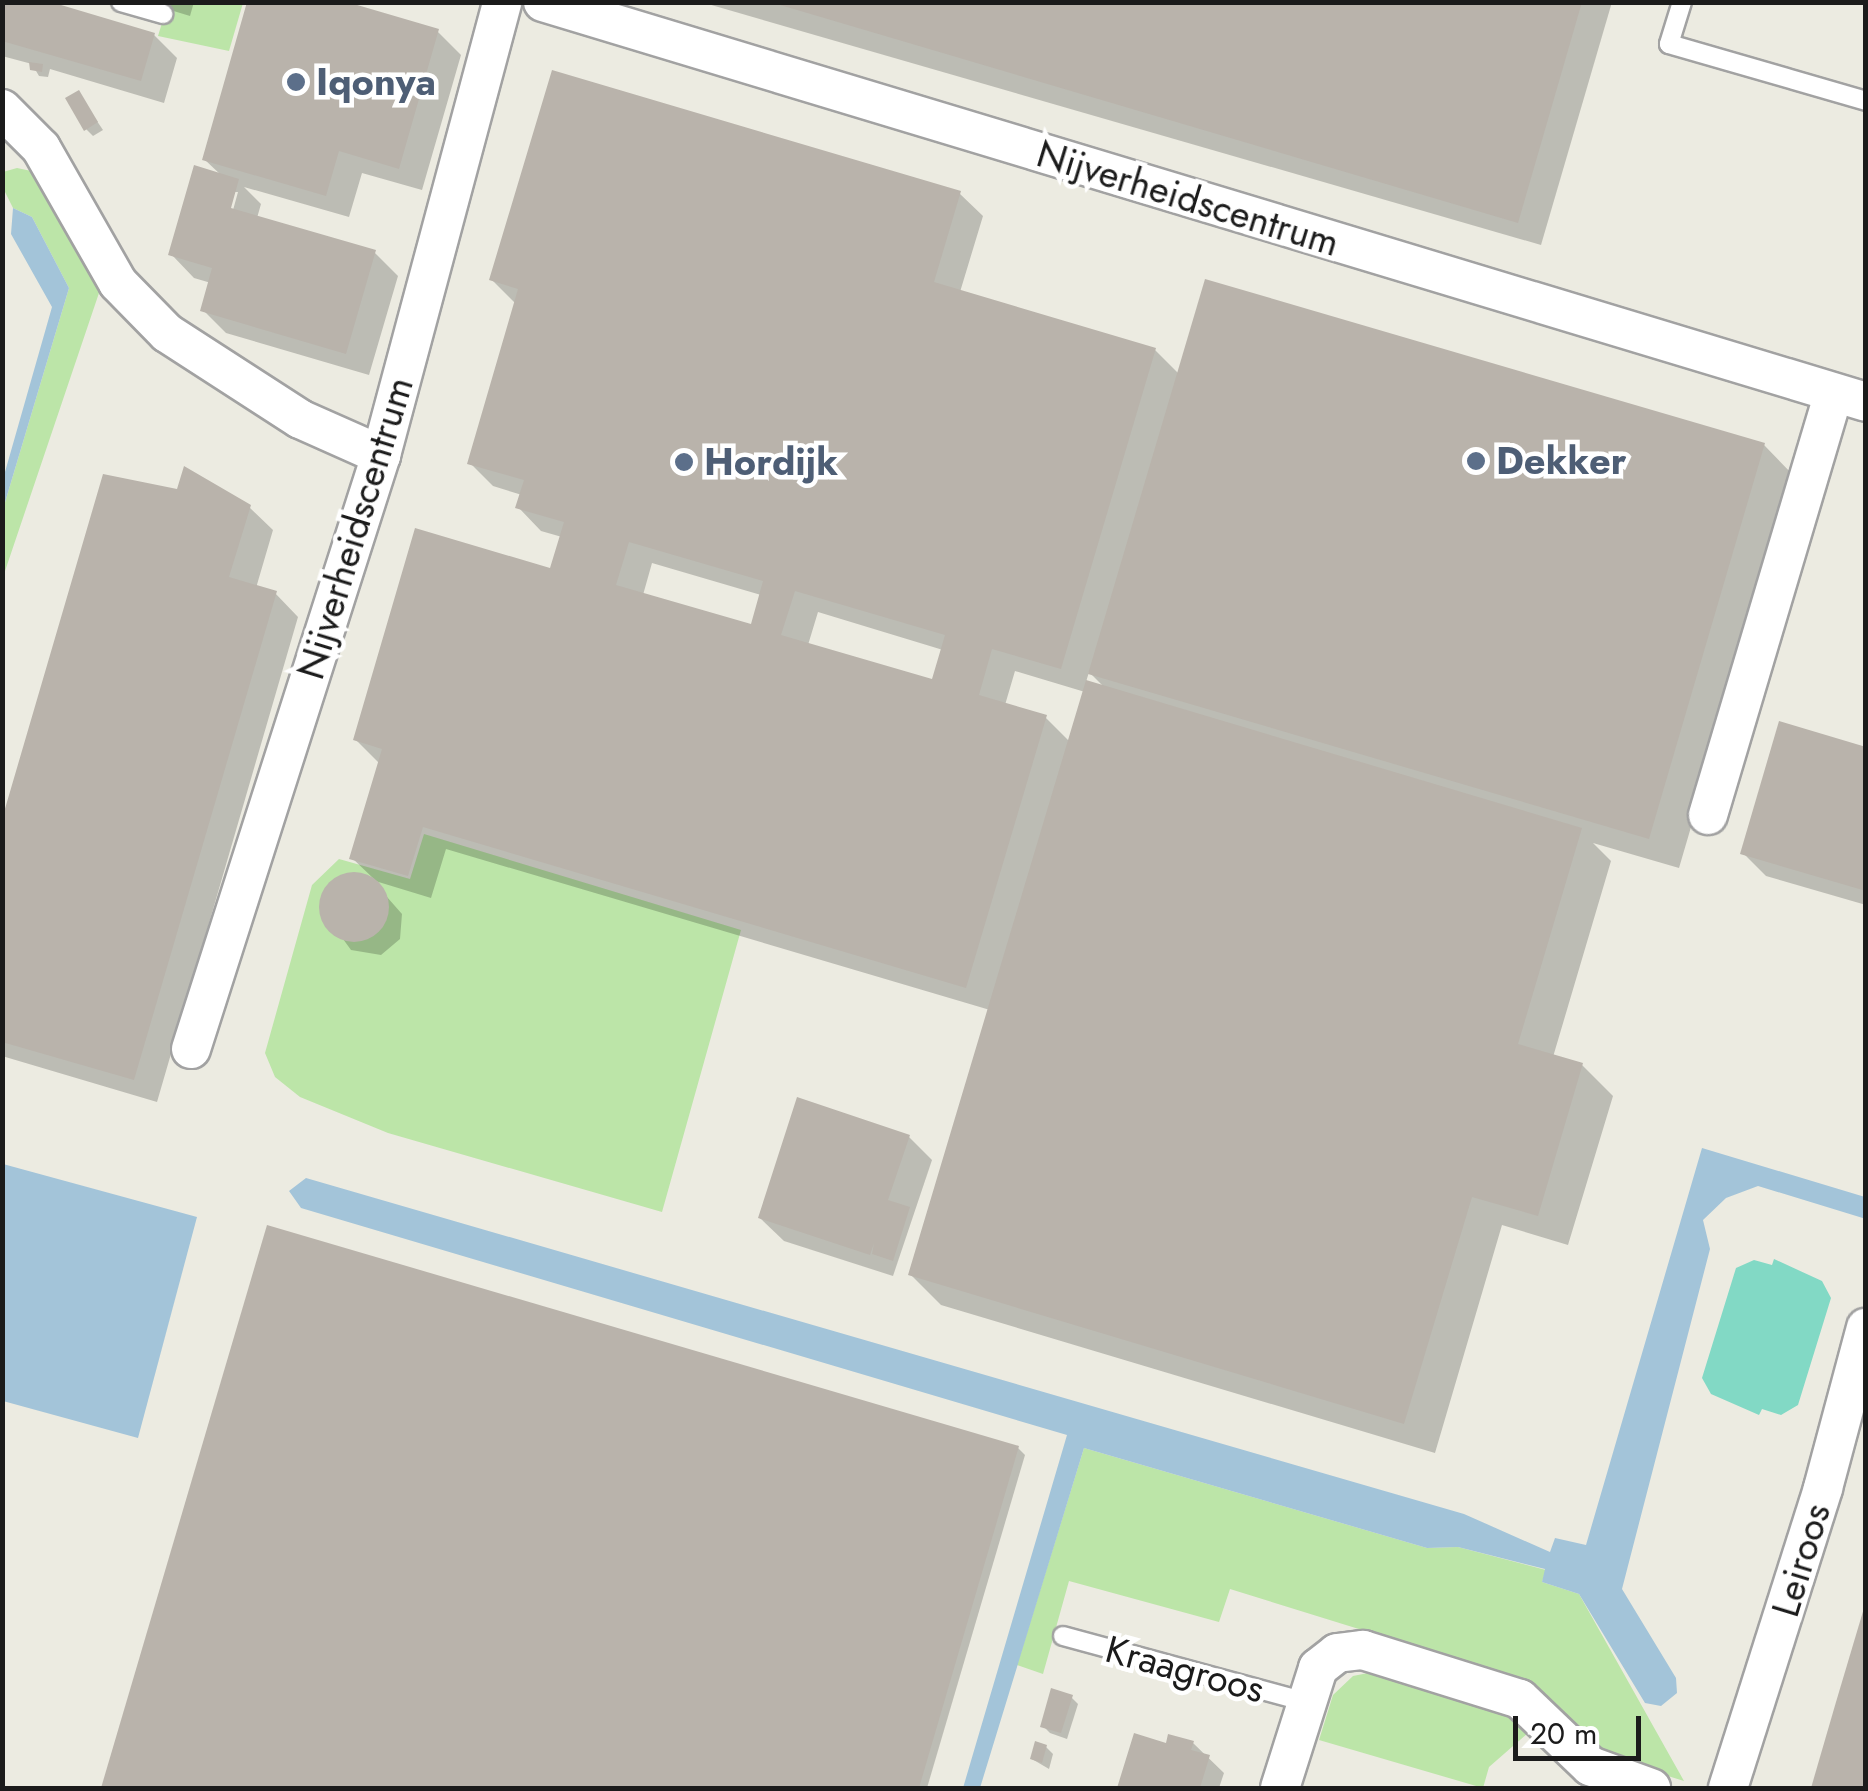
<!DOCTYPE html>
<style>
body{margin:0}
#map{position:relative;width:1868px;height:1791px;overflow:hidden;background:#ecebe1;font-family:Jost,sans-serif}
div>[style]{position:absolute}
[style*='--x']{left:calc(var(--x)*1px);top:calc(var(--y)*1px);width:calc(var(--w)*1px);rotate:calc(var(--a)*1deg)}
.grass>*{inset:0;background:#bce5a8}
.pitch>*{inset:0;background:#82d9c5}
.water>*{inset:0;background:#a3c4d9}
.shadow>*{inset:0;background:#0003}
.building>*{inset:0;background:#b9b3ab}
.round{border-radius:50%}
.roads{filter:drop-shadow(2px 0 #a2a2a2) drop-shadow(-2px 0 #a2a2a2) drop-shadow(0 2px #a2a2a2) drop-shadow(0 -2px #a2a2a2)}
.lane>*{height:18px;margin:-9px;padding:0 9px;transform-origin:9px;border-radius:9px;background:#fff}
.street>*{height:38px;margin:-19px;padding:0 19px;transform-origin:19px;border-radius:19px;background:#fff}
.dots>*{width:28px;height:28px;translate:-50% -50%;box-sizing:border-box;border:5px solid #fff;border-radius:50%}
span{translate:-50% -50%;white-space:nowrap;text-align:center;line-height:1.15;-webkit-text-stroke:9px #fff;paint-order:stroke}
.service-label{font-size:38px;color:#4e5e75;font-weight:700}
.left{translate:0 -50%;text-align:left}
.street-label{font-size:38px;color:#1b1b1b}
.frame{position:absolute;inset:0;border:5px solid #1b1b1b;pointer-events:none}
.scale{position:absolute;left:1513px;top:1716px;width:128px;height:45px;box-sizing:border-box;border:5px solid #1b1b1b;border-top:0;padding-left:12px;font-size:30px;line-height:35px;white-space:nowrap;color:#1b1b1b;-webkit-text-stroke:8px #fff;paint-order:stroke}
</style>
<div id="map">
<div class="grass">
<i style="clip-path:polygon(168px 3px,243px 3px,229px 51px,158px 36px)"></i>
<i style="clip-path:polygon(17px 168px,36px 172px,100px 290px,3px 577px,3px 509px,69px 288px,32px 217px,13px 208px,3px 188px,3px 172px)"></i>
<i style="clip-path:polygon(424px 834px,741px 930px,662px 1212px,388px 1133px,300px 1097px,275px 1077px,265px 1053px,312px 885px,339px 859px,410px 879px)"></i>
<i style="clip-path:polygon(1084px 1448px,1427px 1548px,1458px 1547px,1546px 1570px,1542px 1582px,1579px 1594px,1684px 1781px,1594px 1753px,1535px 1688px,1517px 1678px,1230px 1589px,1219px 1622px,1069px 1581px,1043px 1674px,1017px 1665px)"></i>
<i style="clip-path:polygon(1368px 1673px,1508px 1713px,1527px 1734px,1489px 1767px,1483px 1788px,1319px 1740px,1333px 1695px,1353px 1676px)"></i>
</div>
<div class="pitch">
<i style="clip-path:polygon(1774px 1259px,1822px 1281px,1831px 1298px,1798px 1405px,1781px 1415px,1762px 1409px,1759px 1415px,1711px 1394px,1702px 1378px,1736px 1268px,1754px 1260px,1772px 1265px)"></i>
</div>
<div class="water">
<i style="clip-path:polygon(13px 208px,32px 217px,69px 288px,3px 509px,3px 479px,52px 307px,11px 234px)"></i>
<i style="clip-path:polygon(1702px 1148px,1865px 1197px,1866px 1219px,1758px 1186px,1726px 1198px,1703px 1220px,1710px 1249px,1622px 1589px,1676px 1678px,1677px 1693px,1661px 1706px,1645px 1703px,1579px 1594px,1542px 1582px,1545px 1569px,1458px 1547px,1427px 1548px,1084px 1448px,980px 1788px,963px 1788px,1067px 1435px,301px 1208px,289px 1191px,306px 1178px,1464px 1514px,1550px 1552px,1555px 1538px,1586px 1545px)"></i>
<i style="clip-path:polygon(3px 1164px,197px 1217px,138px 1438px,3px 1401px)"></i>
</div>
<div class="shadow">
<i style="clip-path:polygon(2px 2px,154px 35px,177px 58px,164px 103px,50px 69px,48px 77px,39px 76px,32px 64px,2px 56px)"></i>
<i style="clip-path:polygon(144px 2px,194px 2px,190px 16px)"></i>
<i style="clip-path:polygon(701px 2px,1612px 2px,1541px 245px)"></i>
<i style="clip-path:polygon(evenodd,438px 32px,461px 55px,422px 190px,362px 173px,349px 217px,244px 187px,261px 204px,257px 218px,375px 253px,398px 276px,369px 375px,226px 333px,203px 310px,211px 283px,194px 278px,171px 254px,222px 176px,204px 159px,438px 32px,233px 192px,238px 192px,230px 221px,225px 219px,233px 192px)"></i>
<i style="clip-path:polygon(78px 93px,103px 130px,93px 136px,86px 129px)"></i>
<i style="clip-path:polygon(evenodd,959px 193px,983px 216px,960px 292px,1155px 350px,1179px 374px,1764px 445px,1794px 476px,1679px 868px,1593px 843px,1611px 861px,1553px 1057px,1582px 1065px,1613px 1096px,1568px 1245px,1502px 1225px,1435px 1453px,941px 1305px,911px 1275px,990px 1010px,446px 849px,431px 898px,372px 880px,402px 914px,400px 939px,381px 955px,351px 950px,322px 910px,329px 887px,351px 875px,374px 879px,352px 858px,380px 764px,356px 740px,552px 571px,562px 537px,541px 531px,518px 507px,522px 495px,493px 486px,470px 463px,516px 304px,492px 280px,959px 193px,652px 563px,761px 595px,752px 627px,643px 595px,652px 563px,959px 193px,818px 612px,943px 650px,933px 682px,808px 645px,818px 612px,959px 193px,1015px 671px,1085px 692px,1070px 742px,1045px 717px,1005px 705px,1015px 671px,959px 193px,1089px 672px,1105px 688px,1086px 682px,1089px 672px)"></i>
<i style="clip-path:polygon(249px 507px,273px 530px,256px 588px,275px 593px,298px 617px,157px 1102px,2px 1056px,2px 828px)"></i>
<i style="clip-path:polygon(1866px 750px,1866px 905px,1766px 876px,1743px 853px)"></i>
<i style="clip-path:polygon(909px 1137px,932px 1160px,893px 1276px,784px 1241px,760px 1218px)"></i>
<i style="clip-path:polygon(268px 1228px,1018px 1448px,1025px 1455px,927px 1788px,104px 1788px)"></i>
<i style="clip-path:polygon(1866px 1613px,1866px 1788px,1813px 1788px)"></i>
<i style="clip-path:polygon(1071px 1697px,1078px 1704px,1067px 1739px,1050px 1733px,1043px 1726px)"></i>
<i style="clip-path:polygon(1135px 1736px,1168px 1746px,1193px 1743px,1224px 1773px,1219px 1788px,1120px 1788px)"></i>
<i style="clip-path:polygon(1046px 1747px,1053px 1754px,1049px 1769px,1032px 1759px)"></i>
</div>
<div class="building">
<i style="clip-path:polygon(2px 2px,51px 2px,155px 33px,141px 81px,2px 41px)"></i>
<i style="clip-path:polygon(247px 2px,347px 2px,439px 29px,399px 169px,339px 151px,326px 196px,202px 160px)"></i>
<i style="clip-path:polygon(770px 2px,1582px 2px,1518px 223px)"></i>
<i style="clip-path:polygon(29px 62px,43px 64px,42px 72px,30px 70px)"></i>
<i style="clip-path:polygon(evenodd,552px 70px,961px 191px,934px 282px,1156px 348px,1061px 669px,992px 649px,979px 695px,1047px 715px,966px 988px,423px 827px,408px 876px,349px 859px,382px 749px,353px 740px,415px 528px,550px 568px,564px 522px,515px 508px,524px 480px,467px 464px,518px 289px,489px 280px,552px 70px,629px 542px,763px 581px,751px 624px,616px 585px,629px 542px,552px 70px,795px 591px,945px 635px,932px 679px,781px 635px,795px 591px)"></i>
<i style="clip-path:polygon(79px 90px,98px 122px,84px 131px,65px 98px)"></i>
<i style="clip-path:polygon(194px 165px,239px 179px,231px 208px,376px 250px,346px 354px,200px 311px,212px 268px,168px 255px)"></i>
<i style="clip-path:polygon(1205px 279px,1765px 443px,1649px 839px,1088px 674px)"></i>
<i style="clip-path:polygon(184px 466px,251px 505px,229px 577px,277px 591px,134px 1080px,2px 1042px,2px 819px,103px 474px,177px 489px)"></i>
<i style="clip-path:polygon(1086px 680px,1582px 828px,1518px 1044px,1583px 1063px,1538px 1216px,1472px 1197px,1404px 1424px,908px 1275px)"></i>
<i style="clip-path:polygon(1779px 721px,1866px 747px,1866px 891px,1740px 854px)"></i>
<i class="round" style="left:319px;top:872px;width:70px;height:70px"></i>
<i style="clip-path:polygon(797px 1097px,910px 1135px,888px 1200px,910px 1207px,893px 1261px,872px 1254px,874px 1243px,870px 1255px,758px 1218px)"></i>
<i style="clip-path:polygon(267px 1225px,1019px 1446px,919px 1788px,101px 1788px)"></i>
<i style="clip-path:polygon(1864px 1608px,1866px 1788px,1811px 1788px,1836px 1702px)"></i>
<i style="clip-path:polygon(1051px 1688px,1073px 1695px,1061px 1733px,1040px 1727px)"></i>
<i style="clip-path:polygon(1134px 1733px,1166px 1743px,1168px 1734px,1194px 1741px,1191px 1750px,1210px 1755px,1200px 1788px,1117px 1788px)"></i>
<i style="clip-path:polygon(1035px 1741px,1047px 1745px,1042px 1763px,1030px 1759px)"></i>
</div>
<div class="roads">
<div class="lane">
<i style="--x:121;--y:2;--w:44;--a:15.9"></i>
<i style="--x:1682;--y:2;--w:44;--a:107.2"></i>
<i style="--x:1669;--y:44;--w:205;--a:16.1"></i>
<i style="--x:1063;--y:1636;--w:252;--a:15.2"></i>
</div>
<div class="street">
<i style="--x:543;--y:2;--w:1382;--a:16.82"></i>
<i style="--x:2;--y:109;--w:55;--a:45"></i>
<i style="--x:41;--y:148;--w:155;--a:60.3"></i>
<i style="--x:118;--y:283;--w:70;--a:45.6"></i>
<i style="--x:167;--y:333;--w:158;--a:32.9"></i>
<i style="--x:300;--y:419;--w:89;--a:24"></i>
<i style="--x:1708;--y:815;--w:440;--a:-73.4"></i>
<i style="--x:191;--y:1049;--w:624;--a:-72.26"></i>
<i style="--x:381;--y:455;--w:469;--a:-75"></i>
<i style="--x:1280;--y:1788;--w:126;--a:-72.4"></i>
<i style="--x:1318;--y:1668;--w:24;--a:-38"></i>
<i style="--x:1337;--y:1653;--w:26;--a:-7"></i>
<i style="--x:1363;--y:1650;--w:164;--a:17.3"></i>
<i style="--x:1520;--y:1699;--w:97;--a:43.7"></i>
<i style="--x:1590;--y:1766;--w:65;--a:19.8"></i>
<i style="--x:1728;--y:1788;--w:315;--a:-72.4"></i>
<i style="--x:1823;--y:1488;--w:166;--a:-75"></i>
</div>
</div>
<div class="dots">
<i style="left:296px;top:82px;background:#5c6f8a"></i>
<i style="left:1476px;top:461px;background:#5c6f8a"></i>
<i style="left:684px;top:462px;background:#5c6f8a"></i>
</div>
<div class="service-label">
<span class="left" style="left:316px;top:82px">Iqonya</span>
<span class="left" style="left:1496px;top:461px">Dekker</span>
<span class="left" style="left:704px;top:462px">Hordijk</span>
</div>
<div class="street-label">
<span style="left:1188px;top:198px;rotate:17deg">Nijverheidscentrum</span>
<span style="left:355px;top:528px;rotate:-73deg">Nijverheidscentrum</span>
<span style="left:1801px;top:1560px;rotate:-73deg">Leiroos</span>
<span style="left:1185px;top:1669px;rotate:15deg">Kraagroos</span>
</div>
<div class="frame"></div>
<div class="scale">20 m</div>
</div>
